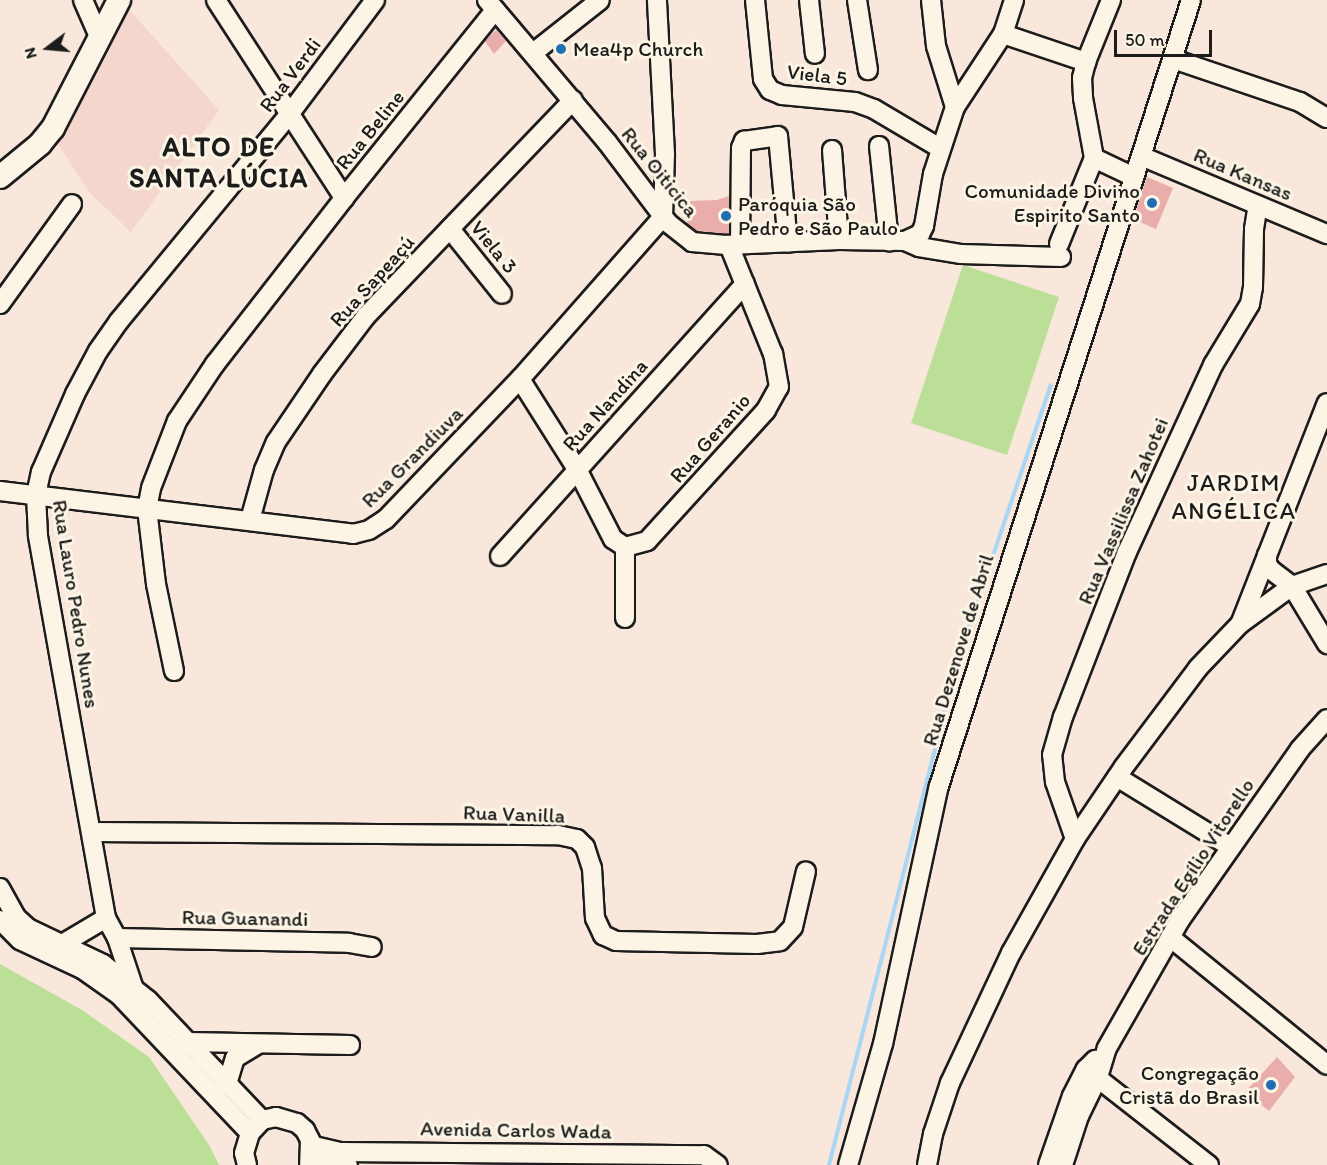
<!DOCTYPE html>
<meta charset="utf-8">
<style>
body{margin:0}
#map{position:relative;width:1327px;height:1165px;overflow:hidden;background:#f8e7da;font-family:Itim,sans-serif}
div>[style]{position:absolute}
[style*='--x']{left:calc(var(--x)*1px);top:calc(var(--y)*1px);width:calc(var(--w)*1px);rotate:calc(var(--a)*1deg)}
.built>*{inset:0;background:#f4d6cc}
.green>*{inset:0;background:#bcdf98}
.stream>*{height:4px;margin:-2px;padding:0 2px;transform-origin:2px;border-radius:2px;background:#aad6f6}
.building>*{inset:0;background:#e9aeac}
.roads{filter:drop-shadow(2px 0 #1c1c1c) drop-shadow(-2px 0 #1c1c1c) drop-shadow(0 2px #1c1c1c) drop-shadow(0 -2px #1c1c1c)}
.minor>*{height:18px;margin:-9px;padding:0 9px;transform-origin:9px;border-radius:9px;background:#fcf5e5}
.major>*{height:22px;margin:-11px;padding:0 11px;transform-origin:11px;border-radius:11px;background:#fcf5e5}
.dots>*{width:16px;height:16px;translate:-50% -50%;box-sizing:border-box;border:3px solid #fcf5e5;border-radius:50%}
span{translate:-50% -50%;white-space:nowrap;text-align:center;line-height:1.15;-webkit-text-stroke:6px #fcf5e5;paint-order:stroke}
.poi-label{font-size:21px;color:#1c1c1c}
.left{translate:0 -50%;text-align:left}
.right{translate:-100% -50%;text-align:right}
.street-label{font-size:21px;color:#1c1c1c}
.quarter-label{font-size:24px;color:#1c1c1c;letter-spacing:1.5px}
.district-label{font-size:27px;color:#1c1c1c;font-weight:700;letter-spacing:1.5px}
.north{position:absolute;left:18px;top:18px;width:60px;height:60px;-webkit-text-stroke:4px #fcf5e5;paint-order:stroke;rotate:254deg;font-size:16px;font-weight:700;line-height:24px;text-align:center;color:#1c1c1c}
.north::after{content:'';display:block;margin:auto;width:21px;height:27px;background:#1c1c1c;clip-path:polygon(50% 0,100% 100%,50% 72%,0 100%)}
.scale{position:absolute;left:1114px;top:30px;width:98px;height:27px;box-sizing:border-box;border:3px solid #1c1c1c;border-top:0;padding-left:8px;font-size:18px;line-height:21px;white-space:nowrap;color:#1c1c1c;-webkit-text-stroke:4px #fcf5e5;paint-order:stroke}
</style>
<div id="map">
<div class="built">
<i style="clip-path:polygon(124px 4px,219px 110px,131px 232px,90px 193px,56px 141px)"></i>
</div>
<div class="green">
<i style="clip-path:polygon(963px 265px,1059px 297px,1007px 455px,911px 423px)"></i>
<i style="clip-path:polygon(0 964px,82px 1010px,149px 1057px,209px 1145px,219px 1165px,0 1165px)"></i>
</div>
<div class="stream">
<i style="--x:829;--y:1165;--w:522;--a:-75.7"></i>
<i style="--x:958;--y:659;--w:289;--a:-71.3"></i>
</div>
<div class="building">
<i style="clip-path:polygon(496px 30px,506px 41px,494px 54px,485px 41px)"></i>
<i style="clip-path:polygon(1147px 177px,1173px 188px,1156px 229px,1133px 219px)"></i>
<i style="clip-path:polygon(729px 196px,729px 234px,696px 231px,687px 224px,690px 201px,717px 200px)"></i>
<i style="clip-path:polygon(1277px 1057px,1295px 1077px,1269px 1111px,1245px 1092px)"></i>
</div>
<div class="roads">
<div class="minor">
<i style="--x:83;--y:0;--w:43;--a:66.4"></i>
<i style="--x:216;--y:0;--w:236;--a:57.1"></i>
<i style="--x:487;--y:0;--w:186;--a:49.8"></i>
<i style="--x:607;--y:142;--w:101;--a:53"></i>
<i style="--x:668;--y:223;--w:31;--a:38"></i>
<i style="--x:692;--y:242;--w:37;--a:5"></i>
<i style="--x:729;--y:245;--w:110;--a:-2.6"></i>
<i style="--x:839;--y:240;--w:66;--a:0.9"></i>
<i style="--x:905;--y:241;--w:17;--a:-25"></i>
<i style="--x:920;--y:234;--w:9;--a:-63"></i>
<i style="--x:924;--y:226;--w:53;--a:-80.2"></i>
<i style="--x:933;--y:174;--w:71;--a:-71.8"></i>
<i style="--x:955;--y:107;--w:87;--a:-56.7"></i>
<i style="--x:1003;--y:34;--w:36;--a:-72"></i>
<i style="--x:755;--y:0;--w:79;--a:84.2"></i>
<i style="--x:763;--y:79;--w:13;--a:58"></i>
<i style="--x:770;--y:90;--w:13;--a:23"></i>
<i style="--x:782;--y:95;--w:73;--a:5.5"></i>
<i style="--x:855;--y:102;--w:20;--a:20"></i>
<i style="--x:874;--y:109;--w:77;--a:30.6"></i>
<i style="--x:809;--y:0;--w:54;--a:83.7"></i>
<i style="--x:857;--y:0;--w:71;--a:81.1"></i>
<i style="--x:931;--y:0;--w:46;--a:83.8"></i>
<i style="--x:936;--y:46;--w:64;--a:72.7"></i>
<i style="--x:1111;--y:0;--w:67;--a:112"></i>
<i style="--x:1086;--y:62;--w:16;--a:104"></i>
<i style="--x:1082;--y:78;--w:20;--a:87"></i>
<i style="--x:1083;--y:98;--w:61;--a:79.6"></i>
<i style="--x:1094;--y:158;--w:44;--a:25.4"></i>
<i style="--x:1003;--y:34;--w:88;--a:18.6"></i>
<i style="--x:533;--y:53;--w:85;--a:-38.3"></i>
<i style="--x:1173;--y:59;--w:134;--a:18.7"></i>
<i style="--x:1300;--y:102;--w:31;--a:31"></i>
<i style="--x:879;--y:146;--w:96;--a:84"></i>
<i style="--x:832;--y:150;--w:90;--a:85.6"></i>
<i style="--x:1141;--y:156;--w:202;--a:22.8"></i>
<i style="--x:450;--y:229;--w:83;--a:51.3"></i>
<i style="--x:905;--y:241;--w:15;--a:23"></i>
<i style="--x:919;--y:247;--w:43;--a:9.5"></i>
<i style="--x:961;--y:254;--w:100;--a:1.7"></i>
<i style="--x:740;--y:244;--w:96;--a:-89.4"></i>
<i style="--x:741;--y:148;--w:8;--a:-67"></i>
<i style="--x:744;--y:141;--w:34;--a:-8"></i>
<i style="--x:778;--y:136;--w:107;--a:84.7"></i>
<i style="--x:1059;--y:244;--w:93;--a:-67.9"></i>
<i style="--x:0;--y:304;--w:123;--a:-54.2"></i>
<i style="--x:520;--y:379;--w:107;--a:57.7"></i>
<i style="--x:577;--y:469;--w:79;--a:62.8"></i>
<i style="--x:613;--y:539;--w:14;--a:34"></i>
<i style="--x:625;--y:547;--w:23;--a:-15"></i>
<i style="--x:647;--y:541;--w:177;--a:-47.7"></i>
<i style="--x:766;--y:410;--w:26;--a:-61"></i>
<i style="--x:779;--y:387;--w:34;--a:-100"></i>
<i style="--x:773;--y:354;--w:118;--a:-112"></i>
<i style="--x:0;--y:491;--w:356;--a:6.9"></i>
<i style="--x:353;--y:534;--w:16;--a:-14"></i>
<i style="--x:369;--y:530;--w:20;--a:-33"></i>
<i style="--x:386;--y:519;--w:194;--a:-46.3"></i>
<i style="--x:520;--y:379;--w:216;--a:-48.6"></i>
<i style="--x:663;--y:217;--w:63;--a:-88.2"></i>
<i style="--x:665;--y:154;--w:154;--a:-93"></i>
<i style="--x:250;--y:520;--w:52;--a:-74.4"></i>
<i style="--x:264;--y:470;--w:30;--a:-67"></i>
<i style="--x:276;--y:442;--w:82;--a:-55.9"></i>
<i style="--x:322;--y:374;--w:73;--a:-52.8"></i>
<i style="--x:366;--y:316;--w:299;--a:-46.2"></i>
<i style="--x:625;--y:547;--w:71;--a:90"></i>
<i style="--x:1267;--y:555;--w:9;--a:90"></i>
<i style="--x:1267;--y:564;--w:7;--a:56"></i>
<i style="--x:1271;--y:570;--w:26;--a:37"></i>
<i style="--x:1292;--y:586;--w:68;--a:58.9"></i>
<i style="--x:500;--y:556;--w:366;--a:-48"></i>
<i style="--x:1241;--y:622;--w:235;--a:-68.6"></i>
<i style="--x:174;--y:671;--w:89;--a:-101.7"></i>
<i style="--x:156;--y:584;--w:76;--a:-96.8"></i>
<i style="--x:147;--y:509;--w:21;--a:-79"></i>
<i style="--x:151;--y:488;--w:72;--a:-68.8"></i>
<i style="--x:177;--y:421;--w:69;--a:-56.3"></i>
<i style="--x:215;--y:364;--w:210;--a:-52.1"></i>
<i style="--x:344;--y:198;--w:241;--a:-51.2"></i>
<i style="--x:1117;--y:777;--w:132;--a:31.6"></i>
<i style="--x:92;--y:832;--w:466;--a:0.4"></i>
<i style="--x:558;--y:835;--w:19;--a:12"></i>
<i style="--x:577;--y:839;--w:11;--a:45"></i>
<i style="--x:585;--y:847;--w:22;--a:72"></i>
<i style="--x:592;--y:868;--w:50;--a:86.6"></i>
<i style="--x:595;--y:918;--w:19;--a:65"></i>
<i style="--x:603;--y:935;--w:14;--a:25"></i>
<i style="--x:616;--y:941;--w:141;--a:1.2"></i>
<i style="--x:757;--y:944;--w:23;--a:-7"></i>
<i style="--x:780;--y:941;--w:19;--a:-47"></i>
<i style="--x:793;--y:927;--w:57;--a:-76.9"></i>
<i style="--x:1075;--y:839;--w:60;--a:-109.3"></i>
<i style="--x:1055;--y:782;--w:27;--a:-96"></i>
<i style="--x:1052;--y:755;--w:40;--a:-74"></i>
<i style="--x:1063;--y:717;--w:177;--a:-68.8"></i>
<i style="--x:1127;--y:552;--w:206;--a:-65.3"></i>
<i style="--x:1213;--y:365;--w:71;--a:-58.8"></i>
<i style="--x:1250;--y:304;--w:17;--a:-80"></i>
<i style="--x:1253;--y:287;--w:58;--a:-89"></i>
<i style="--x:1254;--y:229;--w:24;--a:-81"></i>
<i style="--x:0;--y:888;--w:33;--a:61"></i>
<i style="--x:16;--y:917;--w:16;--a:43"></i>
<i style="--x:28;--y:928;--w:83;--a:25.6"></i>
<i style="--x:103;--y:964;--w:58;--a:38.7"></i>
<i style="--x:148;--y:1000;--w:166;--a:46.5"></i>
<i style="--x:0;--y:920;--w:28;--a:45"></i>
<i style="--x:20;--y:940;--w:68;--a:25.1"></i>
<i style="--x:82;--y:969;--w:45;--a:35.1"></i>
<i style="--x:119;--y:995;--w:190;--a:46.5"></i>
<i style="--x:117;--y:938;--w:232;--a:1.2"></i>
<i style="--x:349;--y:943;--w:23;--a:10"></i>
<i style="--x:1171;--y:938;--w:201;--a:39.1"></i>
<i style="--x:64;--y:943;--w:49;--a:-30.8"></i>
<i style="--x:133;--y:986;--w:51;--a:-108.4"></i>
<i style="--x:117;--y:938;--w:23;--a:-119"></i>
<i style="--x:106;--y:918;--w:389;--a:-100.1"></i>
<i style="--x:38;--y:535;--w:40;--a:-92.9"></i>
<i style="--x:36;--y:495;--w:24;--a:-78"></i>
<i style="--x:41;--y:472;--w:85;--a:-66.4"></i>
<i style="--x:75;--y:394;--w:49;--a:-61.9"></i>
<i style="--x:98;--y:351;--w:37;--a:-55"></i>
<i style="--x:119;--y:321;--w:266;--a:-50.5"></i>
<i style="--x:288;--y:116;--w:145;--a:-53.1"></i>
<i style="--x:188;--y:1042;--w:162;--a:1.1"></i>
<i style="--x:1086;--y:1069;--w:156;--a:38"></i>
<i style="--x:227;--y:1084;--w:27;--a:-73"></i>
<i style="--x:235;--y:1058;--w:27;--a:-31"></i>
<i style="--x:310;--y:1145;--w:32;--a:13"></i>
<i style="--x:341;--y:1152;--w:363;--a:0.5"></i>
<i style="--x:704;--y:1155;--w:17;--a:36"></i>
<i style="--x:310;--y:1164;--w:38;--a:2"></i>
<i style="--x:247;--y:1165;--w:12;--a:-104"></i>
<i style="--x:244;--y:1153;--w:21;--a:-73"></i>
<i style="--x:250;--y:1133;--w:18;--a:-47"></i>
<i style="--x:262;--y:1120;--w:14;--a:-12"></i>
<i style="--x:276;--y:1117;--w:22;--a:16"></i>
<i style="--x:297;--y:1123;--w:11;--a:41"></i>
<i style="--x:305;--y:1130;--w:11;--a:63"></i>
<i style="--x:310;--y:1140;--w:25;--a:92"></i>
<i style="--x:848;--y:1165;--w:126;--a:-73.9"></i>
<i style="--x:883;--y:1044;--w:264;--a:-77.8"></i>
<i style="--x:939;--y:786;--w:825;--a:-72.22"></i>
<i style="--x:927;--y:1165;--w:32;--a:-79"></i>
<i style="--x:933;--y:1134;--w:54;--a:-71.6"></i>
<i style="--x:950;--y:1083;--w:144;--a:-64.9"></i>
<i style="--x:1011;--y:953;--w:131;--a:-60.7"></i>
<i style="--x:1075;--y:839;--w:86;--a:-55.9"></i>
<i style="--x:1123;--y:768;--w:125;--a:-53.1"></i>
<i style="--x:1198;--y:668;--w:61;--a:-46.3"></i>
<i style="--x:1240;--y:624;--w:64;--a:-36.2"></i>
<i style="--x:1292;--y:586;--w:37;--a:-19"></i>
<i style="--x:1048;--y:1165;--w:73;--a:-70.8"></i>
<i style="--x:1072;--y:1096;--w:30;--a:-63"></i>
<i style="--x:1086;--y:1069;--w:13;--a:-45"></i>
<i style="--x:1063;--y:1165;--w:52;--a:-71.9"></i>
<i style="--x:1079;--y:1116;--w:43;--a:-64"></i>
<i style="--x:1098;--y:1077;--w:30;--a:-73"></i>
<i style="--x:1107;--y:1048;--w:147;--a:-60.3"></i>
<i style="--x:1180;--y:920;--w:209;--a:-54.9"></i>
<i style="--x:1300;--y:749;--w:40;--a:-48"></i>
</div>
<div class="major">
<i style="--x:0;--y:177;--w:52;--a:-39.5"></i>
<i style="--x:40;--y:144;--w:21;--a:-51"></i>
<i style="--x:53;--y:128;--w:144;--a:-62.7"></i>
</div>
</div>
<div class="dots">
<i style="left:561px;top:49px;background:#1f6fb2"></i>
<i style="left:1152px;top:203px;background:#1f6fb2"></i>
<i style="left:726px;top:216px;background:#1f6fb2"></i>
<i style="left:1271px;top:1085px;background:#1f6fb2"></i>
</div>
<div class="poi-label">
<span class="left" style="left:573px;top:49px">Mea4p Church</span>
<span class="right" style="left:1140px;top:203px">Comunidade Divino<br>Espirito Santo</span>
<span class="left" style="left:738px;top:216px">Paróquia São<br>Pedro e São Paulo</span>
<span class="right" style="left:1259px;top:1085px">Congregação<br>Cristã do Brasil</span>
</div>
<div class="street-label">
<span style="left:290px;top:75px;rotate:-53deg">Rua Verdi</span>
<span style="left:817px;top:75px;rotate:7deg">Viela 5</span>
<span style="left:370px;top:130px;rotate:-51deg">Rua Beline</span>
<span style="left:660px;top:172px;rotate:51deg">Rua Oiticica</span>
<span style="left:1243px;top:174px;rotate:23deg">Rua Kansas</span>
<span style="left:494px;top:247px;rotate:51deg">Viela 3</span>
<span style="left:372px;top:281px;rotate:-48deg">Rua Sapeaçú</span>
<span style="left:605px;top:405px;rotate:-48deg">Rua Nandina</span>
<span style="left:710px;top:438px;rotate:-49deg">Rua Geranio</span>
<span style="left:412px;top:457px;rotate:-45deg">Rua Grandiuva</span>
<span style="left:1123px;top:511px;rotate:-67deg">Rua Vassilissa Zahotei</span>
<span style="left:76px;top:604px;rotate:81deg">Rua Lauro Pedro Nunes</span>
<span style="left:958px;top:650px;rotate:-73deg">Rua Dezenove de Abril</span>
<span style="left:514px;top:814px;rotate:2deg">Rua Vanilla</span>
<span style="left:1193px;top:867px;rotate:-57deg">Estrada Egílio Vitorello</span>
<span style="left:245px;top:918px;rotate:1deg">Rua Guanandi</span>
<span style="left:516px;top:1130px;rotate:1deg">Avenida Carlos Wada</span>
</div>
<div class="quarter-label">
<span style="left:1234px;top:497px">JARDIM<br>ANGÉLICA</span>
</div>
<div class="district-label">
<span style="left:219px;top:162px">ALTO DE<br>SANTA LÚCIA</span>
</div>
<div class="north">N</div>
<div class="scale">50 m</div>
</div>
